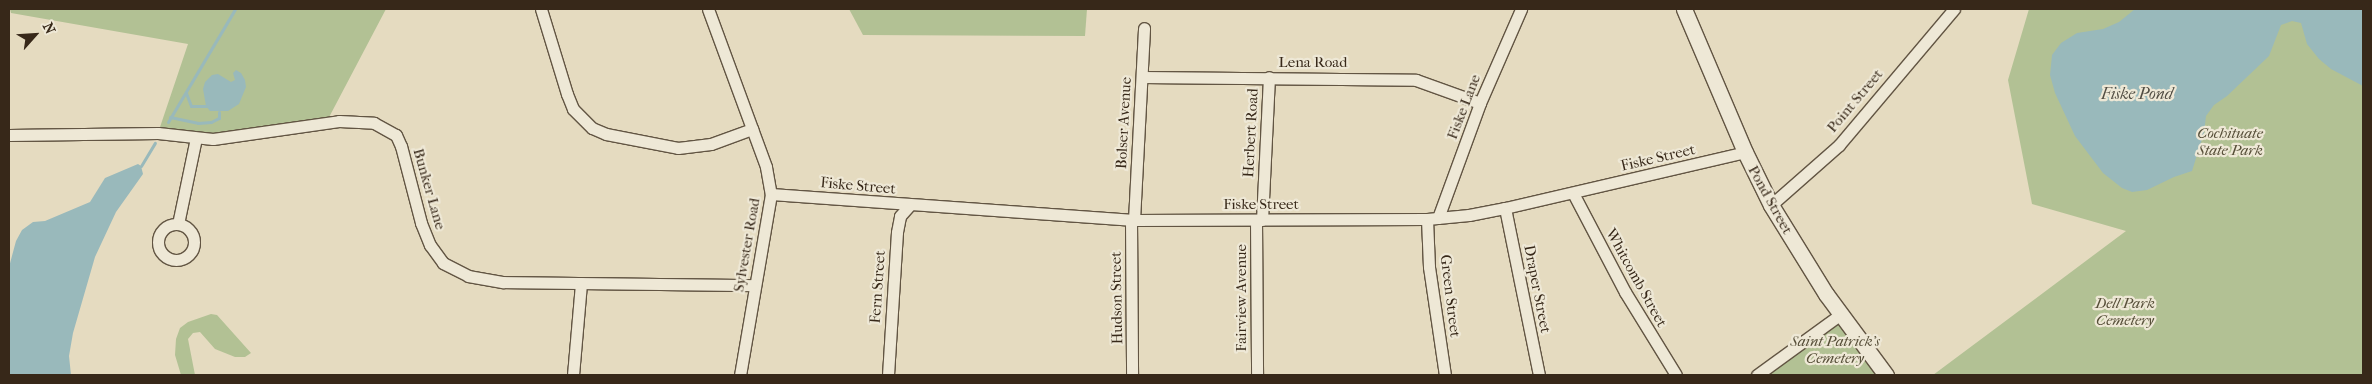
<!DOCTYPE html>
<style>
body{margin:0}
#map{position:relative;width:2372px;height:384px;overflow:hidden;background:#e5dbc0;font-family:"IM FELL French Canon",serif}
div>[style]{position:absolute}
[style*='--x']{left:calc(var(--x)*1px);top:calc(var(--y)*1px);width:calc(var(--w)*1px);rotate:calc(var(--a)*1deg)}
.green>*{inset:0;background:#b2c194}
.water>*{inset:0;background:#99b9bb}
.stream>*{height:3px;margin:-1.5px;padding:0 1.5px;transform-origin:1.5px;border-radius:1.5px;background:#99b9bb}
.roads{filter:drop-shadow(1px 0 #625543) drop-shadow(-1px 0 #625543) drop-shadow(0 1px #625543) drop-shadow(0 -1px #625543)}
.minor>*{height:11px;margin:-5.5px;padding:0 5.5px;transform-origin:5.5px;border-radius:5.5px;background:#eee8d6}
.minor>.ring{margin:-5.5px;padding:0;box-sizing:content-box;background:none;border:11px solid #eee8d6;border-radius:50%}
.tertiary>*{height:15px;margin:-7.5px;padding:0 7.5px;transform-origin:7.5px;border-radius:7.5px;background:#eee8d6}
span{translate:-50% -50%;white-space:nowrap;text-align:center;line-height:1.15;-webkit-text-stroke:4.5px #eee8d6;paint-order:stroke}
.street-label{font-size:15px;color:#372819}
.park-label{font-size:15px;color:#564e38;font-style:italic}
.water-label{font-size:16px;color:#504c42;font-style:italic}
.frame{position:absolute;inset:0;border:10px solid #372819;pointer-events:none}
.north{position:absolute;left:10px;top:10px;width:50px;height:50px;-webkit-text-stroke:4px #eee8d6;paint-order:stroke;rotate:64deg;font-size:14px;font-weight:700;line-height:20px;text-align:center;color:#372819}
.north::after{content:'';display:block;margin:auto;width:18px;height:22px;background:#372819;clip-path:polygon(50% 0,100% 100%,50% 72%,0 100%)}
</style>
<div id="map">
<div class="green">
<i style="clip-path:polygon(10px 9px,386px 9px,326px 123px,228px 138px,158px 133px,188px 44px,11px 13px)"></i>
<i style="clip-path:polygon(849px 9px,1087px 9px,1085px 36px,863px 35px)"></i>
<i style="clip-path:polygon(2029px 9px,2363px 9px,2363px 375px,1933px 375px,2126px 231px,2032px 204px,2008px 80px)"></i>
<i style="clip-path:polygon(211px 314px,217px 315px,251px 353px,245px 357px,235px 357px,215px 349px,200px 332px,193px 333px,188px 339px,195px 375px,181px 375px,175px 355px,176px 339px,180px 328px,188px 322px)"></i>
<i style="clip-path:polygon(1841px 314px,1886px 375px,1757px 375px)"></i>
</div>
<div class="water">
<i style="clip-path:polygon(2135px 9px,2363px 9px,2363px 86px,2331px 69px,2319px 59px,2307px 44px,2301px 23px,2292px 21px,2281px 25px,2269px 56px,2227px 96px,2214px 105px,2206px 116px,2204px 133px,2192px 171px,2174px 177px,2147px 190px,2132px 192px,2122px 188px,2103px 173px,2075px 136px,2055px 93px,2050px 75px,2052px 55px,2061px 43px,2077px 33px,2103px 29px,2119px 22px)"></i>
<i style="clip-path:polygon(236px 70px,241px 73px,245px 80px,246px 87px,239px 104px,228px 111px,210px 111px,206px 106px,203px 89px,205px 82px,212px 75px,218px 74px,231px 82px,235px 80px,233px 73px)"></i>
<i style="clip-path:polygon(138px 164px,141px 166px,143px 174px,116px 212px,95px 257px,73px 333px,69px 356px,71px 375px,9px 375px,9px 267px,16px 241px,22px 230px,33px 222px,45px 221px,90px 202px,105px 178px)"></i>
</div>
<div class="stream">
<i style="--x:186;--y:93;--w:14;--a:69"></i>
<i style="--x:191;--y:106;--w:15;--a:0"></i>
<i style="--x:170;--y:117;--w:29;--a:12"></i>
<i style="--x:198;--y:123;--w:13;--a:-4"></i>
<i style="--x:211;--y:122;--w:9;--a:-27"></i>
<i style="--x:219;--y:118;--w:6;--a:-90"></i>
<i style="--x:168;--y:122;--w:131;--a:-59.3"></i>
<i style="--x:141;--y:166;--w:27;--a:-59"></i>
</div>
<div class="roads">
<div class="minor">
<i style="--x:541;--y:9;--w:89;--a:73"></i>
<i style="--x:567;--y:94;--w:16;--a:68"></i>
<i style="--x:573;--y:109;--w:27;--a:45"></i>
<i style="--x:592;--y:128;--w:15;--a:23"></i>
<i style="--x:606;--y:134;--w:73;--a:11"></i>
<i style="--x:678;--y:148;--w:33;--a:-7"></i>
<i style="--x:711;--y:144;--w:44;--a:-20.1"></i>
<i style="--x:708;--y:9;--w:168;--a:69.8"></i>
<i style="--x:766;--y:167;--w:27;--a:80"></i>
<i style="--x:771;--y:194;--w:184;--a:99.7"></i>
<i style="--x:1142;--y:77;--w:274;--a:0.6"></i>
<i style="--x:1416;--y:80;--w:68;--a:19.8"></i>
<i style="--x:9;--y:135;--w:149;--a:-0.8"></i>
<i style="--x:158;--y:133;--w:55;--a:6.2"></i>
<i style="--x:213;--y:139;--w:127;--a:-8.1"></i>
<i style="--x:339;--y:121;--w:35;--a:3"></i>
<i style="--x:374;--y:123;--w:25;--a:29"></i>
<i style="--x:396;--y:135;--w:12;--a:66"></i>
<i style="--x:401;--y:146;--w:80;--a:75.4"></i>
<i style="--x:421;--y:223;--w:24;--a:68"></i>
<i style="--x:430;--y:245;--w:22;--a:54"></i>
<i style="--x:443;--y:263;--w:28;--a:27"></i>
<i style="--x:468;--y:276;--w:36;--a:10"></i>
<i style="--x:503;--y:282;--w:252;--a:0.7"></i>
<i style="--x:1573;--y:193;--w:112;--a:62.3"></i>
<i style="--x:1625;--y:292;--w:97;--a:58.4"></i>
<i style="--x:771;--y:194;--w:364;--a:4.1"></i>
<i style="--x:1134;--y:220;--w:293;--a:-0.2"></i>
<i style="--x:1427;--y:219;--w:42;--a:-5.4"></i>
<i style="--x:1469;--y:215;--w:37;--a:-11"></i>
<i style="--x:1505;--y:208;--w:246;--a:-13.1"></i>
<i style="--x:1771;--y:205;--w:91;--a:-41.4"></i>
<i style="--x:1839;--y:145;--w:178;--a:-49.8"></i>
<i style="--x:1505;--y:208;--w:170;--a:78.5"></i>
<i style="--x:1438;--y:218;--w:122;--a:-69.9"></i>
<i style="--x:1480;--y:103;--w:103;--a:-66.4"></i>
<i style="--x:1427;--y:219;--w:48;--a:87.6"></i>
<i style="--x:1429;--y:267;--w:109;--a:81.6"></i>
<i style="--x:1131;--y:220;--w:155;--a:89.6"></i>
<i style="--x:1134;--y:220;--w:192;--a:-87"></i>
<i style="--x:1256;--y:220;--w:155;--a:89.6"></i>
<i style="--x:1262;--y:220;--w:143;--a:-87.2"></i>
<i style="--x:178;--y:224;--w:88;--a:-78.2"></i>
<i class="ring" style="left:158px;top:224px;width:25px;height:25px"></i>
<i style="--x:573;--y:375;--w:92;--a:-85"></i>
<i style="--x:888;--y:375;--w:143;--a:-86.4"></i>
<i style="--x:897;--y:232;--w:16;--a:-79"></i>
<i style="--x:900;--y:216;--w:15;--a:-48"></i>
<i style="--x:1757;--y:375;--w:104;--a:-36"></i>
</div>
<div class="tertiary">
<i style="--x:1684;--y:9;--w:155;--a:66.9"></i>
<i style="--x:1745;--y:152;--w:59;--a:63.9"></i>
<i style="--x:1771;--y:205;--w:105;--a:58.3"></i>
<i style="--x:1826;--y:294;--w:101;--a:53.5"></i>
</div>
</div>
<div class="street-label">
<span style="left:1313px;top:63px">Lena Road</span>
<span style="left:1855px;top:101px;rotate:-50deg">Point Street</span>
<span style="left:1464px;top:107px;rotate:-69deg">Fiske Lane</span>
<span style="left:1124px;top:123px;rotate:-87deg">Bolser Avenue</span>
<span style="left:1251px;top:133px;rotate:-87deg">Herbert Road</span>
<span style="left:1658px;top:158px;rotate:-13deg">Fiske Street</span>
<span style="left:858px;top:186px;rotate:5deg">Fiske Street</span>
<span style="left:429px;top:189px;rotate:74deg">Bunker Lane</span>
<span style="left:1770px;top:200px;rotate:61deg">Pond Street</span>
<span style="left:1261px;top:205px">Fiske Street</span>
<span style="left:747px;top:245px;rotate:-80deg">Sylvester Road</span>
<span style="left:1636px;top:278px;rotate:61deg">Whitcomb Street</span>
<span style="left:878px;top:287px;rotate:-86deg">Fern Street</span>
<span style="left:1537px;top:289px;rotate:79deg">Draper Street</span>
<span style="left:1450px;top:296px;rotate:83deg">Green Street</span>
<span style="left:1117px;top:298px;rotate:-91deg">Hudson Street</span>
<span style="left:1242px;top:298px;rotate:-90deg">Fairview Avenue</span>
</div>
<div class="park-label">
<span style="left:2230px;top:142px">Cochituate<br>State Park</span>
<span style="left:2125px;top:312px">Dell Park<br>Cemetery</span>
<span style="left:1835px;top:350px">Saint Patrick's<br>Cemetery</span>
</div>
<div class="water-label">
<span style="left:2137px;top:94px">Fiske Pond</span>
</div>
<div class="frame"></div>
<div class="north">N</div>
</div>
